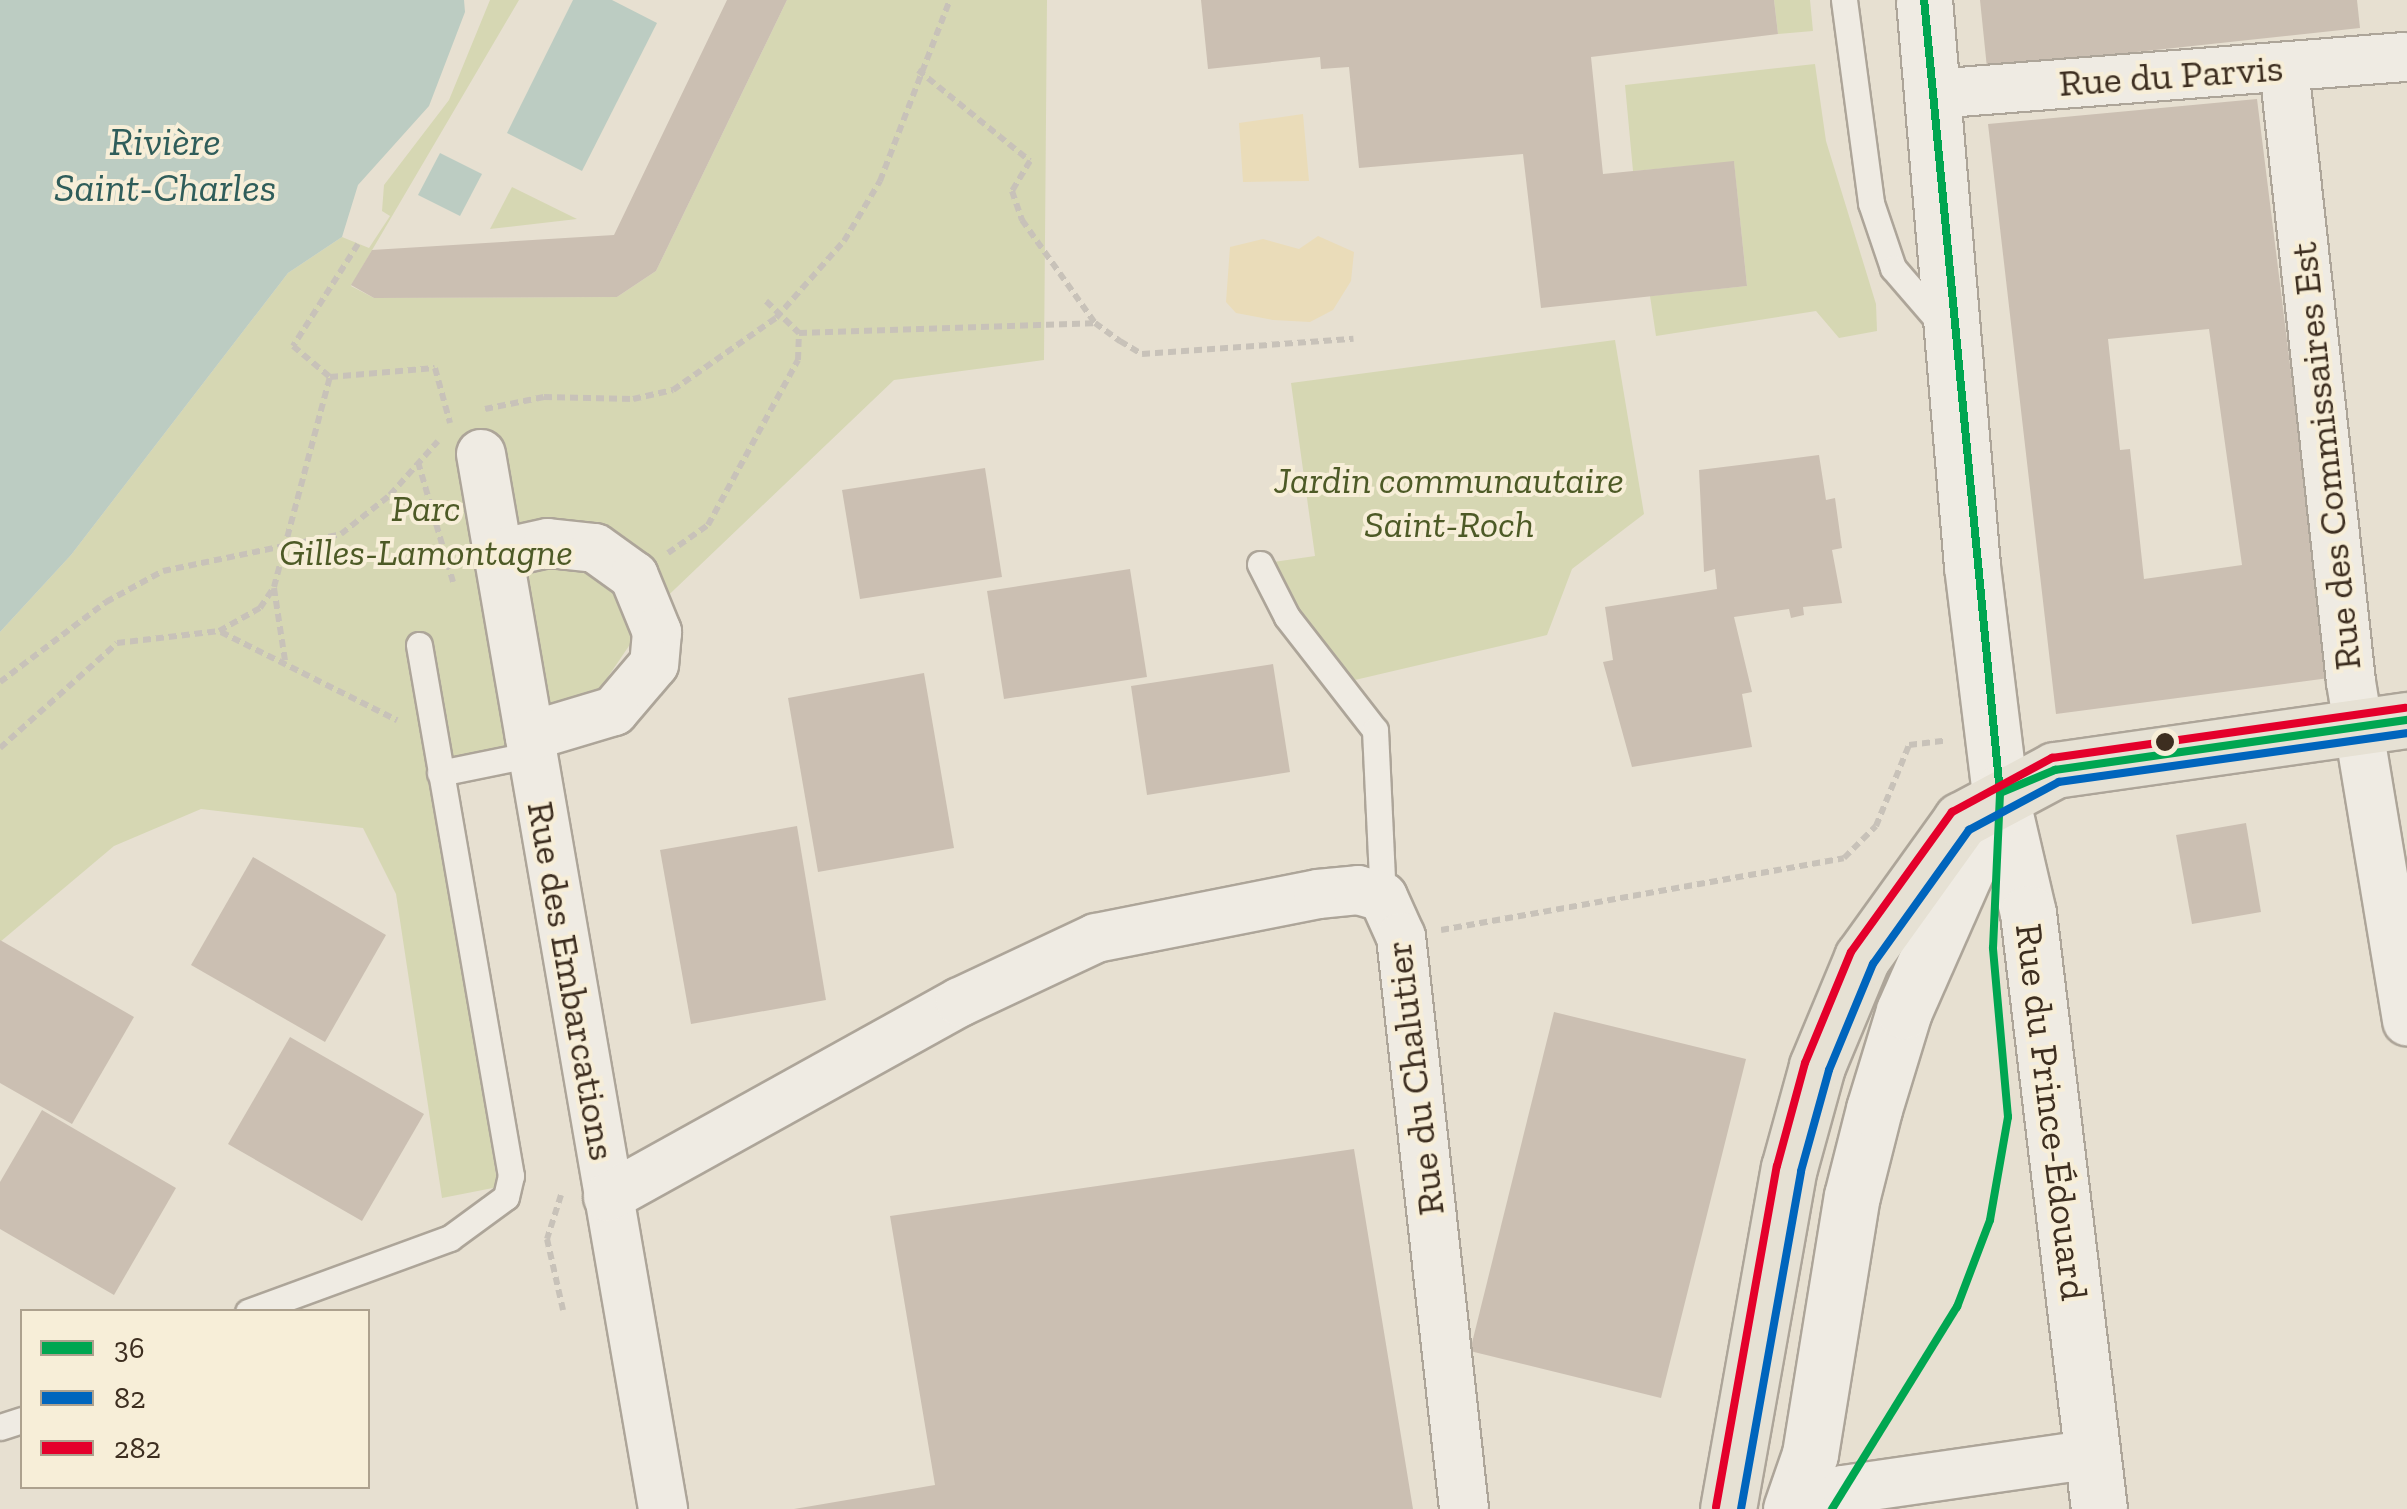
<!DOCTYPE html>
<meta charset="utf-8">
<style>
body{margin:0}
#map{position:relative;width:2407px;height:1509px;overflow:hidden;background:#e7e0d1;font-family:"Zilla Slab",serif}
div>[style]{position:absolute}
[style*='--x']{left:calc(var(--x)*1px);top:calc(var(--y)*1px);width:calc(var(--w)*1px);rotate:calc(var(--a)*1deg)}
.green>*{inset:0;background:#d6d7b3}
.sand>*{inset:0;background:#eadcb9}
.water>*{inset:0;background:#bcccc2}
.building>*{inset:0;background:#cbbfb2}
.path>*{height:6px;margin-top:-3px;transform-origin:0;background:repeating-linear-gradient(90deg,#c8c2b9 0 8px,transparent 0 13px)}
.roads{filter:drop-shadow(2px 0 #ada599) drop-shadow(-2px 0 #ada599) drop-shadow(0 2px #ada599) drop-shadow(0 -2px #ada599)}
.lane>*{height:25px;margin:-12.5px;padding:0 12.5px;transform-origin:12.5px;border-radius:12.5px;background:#efebe3}
.street>*{height:48px;margin:-24px;padding:0 24px;transform-origin:24px;border-radius:24px;background:#efebe3}
.secondary>*{height:55px;margin:-27.5px;padding:0 27.5px;transform-origin:27.5px;border-radius:27.5px;background:#efebe3}
.primary>*{height:55px;margin:-27.5px;padding:0 27.5px;transform-origin:27.5px;border-radius:27.5px;background:#e6e1d4}
.bus-1>*{height:8px;margin:-4px;padding:0 4px;transform-origin:4px;border-radius:4px;background:#00a651}
.bus-2>*{height:8px;margin:-4px;padding:0 4px;transform-origin:4px;border-radius:4px;background:#0065bd}
.bus-3>*{height:8px;margin:-4px;padding:0 4px;transform-origin:4px;border-radius:4px;background:#e4002b}
.dots>*{width:28px;height:28px;translate:-50% -50%;box-sizing:border-box;border:5px solid #f7eed8;border-radius:50%}
span{translate:-50% -50%;white-space:nowrap;text-align:center;line-height:1.15;-webkit-text-stroke:8px #f7eed8;paint-order:stroke}
.street-label{font-size:38px;color:#3d2e20}
.park-label{font-size:38px;color:#4d5a26;font-style:italic}
.water-label{font-size:40px;color:#2f5d5a;font-style:italic}
.legend{position:absolute;left:20px;top:1309px;width:350px;height:180px;box-sizing:border-box;background:#f7eed8;border:2px solid #ada18e;margin:0;padding:12px 18px;list-style:none;font-size:30px;color:#3d2e20}
.legend li{display:flex;align-items:center;gap:20px;height:50px}
.legend b{width:50px;border:2px solid #ada18e}
</style>
<div id="map">
<div class="green">
<i style="clip-path:polygon(490px 0,519px 0,351px 286px,374px 298px,617px 297px,656px 271px,787px 0,1047px 0,1044px 360px,894px 380px,654px 609px,593px 699px,546px 745px,430px 766px,498px 1187px,442px 1198px,396px 894px,363px 828px,201px 809px,114px 846px,0 942px,0 632px,71px 555px,288px 273px,342px 237px,369px 248px,390px 216px,382px 211px,384px 185px,449px 100px)"></i>
<i style="clip-path:polygon(1774px 0,1810px 0,1813px 31px,1778px 34px)"></i>
<i style="clip-path:polygon(1815px 64px,1826px 141px,1876px 304px,1877px 331px,1839px 338px,1816px 311px,1656px 336px,1650px 296px,1747px 286px,1734px 162px,1633px 171px,1625px 85px)"></i>
<i style="clip-path:polygon(512px 187px,577px 219px,490px 229px)"></i>
<i style="clip-path:polygon(1615px 340px,1644px 514px,1572px 569px,1547px 635px,1342px 683px,1260px 564px,1315px 556px,1291px 383px)"></i>
</div>
<div class="sand">
<i style="clip-path:polygon(1303px 114px,1309px 181px,1243px 182px,1239px 123px)"></i>
<i style="clip-path:polygon(1318px 236px,1354px 252px,1351px 281px,1333px 310px,1310px 322px,1273px 320px,1236px 313px,1226px 302px,1230px 247px,1263px 239px,1299px 249px)"></i>
</div>
<div class="water">
<i style="clip-path:polygon(0 0,464px 0,465px 12px,429px 106px,358px 185px,342px 237px,288px 273px,71px 555px,0 632px)"></i>
<i style="clip-path:polygon(573px 0,612px 0,657px 23px,582px 171px,507px 133px)"></i>
<i style="clip-path:polygon(440px 153px,482px 174px,460px 216px,418px 195px)"></i>
</div>
<div class="building">
<i style="clip-path:polygon(727px 0,787px 0,656px 271px,617px 297px,374px 298px,351px 285px,372px 250px,614px 235px)"></i>
<i style="clip-path:polygon(1201px 0,1774px 0,1778px 34px,1591px 57px,1603px 174px,1734px 161px,1747px 286px,1541px 308px,1523px 154px,1359px 168px,1349px 67px,1321px 69px,1320px 57px,1208px 69px)"></i>
<i style="clip-path:polygon(1980px 0,2357px 0,2360px 28px,1987px 68px)"></i>
<i style="clip-path:polygon(evenodd,2257px 99px,2329px 678px,2056px 714px,1988px 124px,2257px 99px,2209px 329px,2242px 565px,2144px 579px,2130px 449px,2120px 450px,2108px 339px,2209px 329px)"></i>
<i style="clip-path:polygon(1819px 455px,1826px 500px,1835px 498px,1842px 548px,1832px 550px,1842px 603px,1803px 607px,1804px 615px,1791px 618px,1789px 609px,1734px 617px,1752px 692px,1742px 694px,1752px 747px,1632px 767px,1603px 662px,1613px 660px,1605px 607px,1717px 589px,1715px 569px,1704px 572px,1699px 470px)"></i>
<i style="clip-path:polygon(985px 468px,1002px 577px,860px 599px,842px 490px)"></i>
<i style="clip-path:polygon(1130px 569px,1147px 677px,1004px 699px,987px 591px)"></i>
<i style="clip-path:polygon(1273px 664px,1290px 772px,1147px 795px,1131px 686px)"></i>
<i style="clip-path:polygon(924px 673px,954px 848px,818px 872px,788px 698px)"></i>
<i style="clip-path:polygon(2246px 823px,2261px 912px,2192px 924px,2176px 835px)"></i>
<i style="clip-path:polygon(797px 826px,826px 1000px,691px 1024px,660px 850px)"></i>
<i style="clip-path:polygon(253px 857px,386px 935px,325px 1042px,191px 965px)"></i>
<i style="clip-path:polygon(0 940px,134px 1017px,72px 1124px,0 1083px)"></i>
<i style="clip-path:polygon(1554px 1012px,1746px 1059px,1661px 1398px,1470px 1351px)"></i>
<i style="clip-path:polygon(290px 1037px,424px 1114px,362px 1221px,228px 1144px)"></i>
<i style="clip-path:polygon(42px 1110px,176px 1188px,114px 1295px,0 1229px,0 1182px)"></i>
<i style="clip-path:polygon(1354px 1149px,1413px 1509px,794px 1509px,935px 1485px,890px 1216px)"></i>
</div>
<div class="path">
<i style="--x:918;--y:70;--w:144;--a:39.1"></i>
<i style="--x:1030;--y:161;--w:35;--a:121"></i>
<i style="--x:1012;--y:191;--w:31;--a:71"></i>
<i style="--x:1022;--y:220;--w:126;--a:54.7"></i>
<i style="--x:1095;--y:323;--w:31;--a:36"></i>
<i style="--x:1120;--y:341;--w:26;--a:31"></i>
<i style="--x:1142;--y:354;--w:212;--a:-4.1"></i>
<i style="--x:358;--y:244;--w:121;--a:122.5"></i>
<i style="--x:293;--y:346;--w:48;--a:40"></i>
<i style="--x:330;--y:377;--w:105;--a:-4.9"></i>
<i style="--x:435;--y:368;--w:57;--a:74.7"></i>
<i style="--x:766;--y:301;--w:46;--a:44.1"></i>
<i style="--x:799;--y:333;--w:295;--a:-1.9"></i>
<i style="--x:485;--y:409;--w:60;--a:-11.5"></i>
<i style="--x:544;--y:397;--w:89;--a:1.3"></i>
<i style="--x:633;--y:399;--w:41;--a:-12.7"></i>
<i style="--x:673;--y:390;--w:126;--a:-35"></i>
<i style="--x:776;--y:318;--w:103;--a:-48.6"></i>
<i style="--x:844;--y:241;--w:70;--a:-59"></i>
<i style="--x:880;--y:181;--w:194;--a:-68.9"></i>
<i style="--x:418;--y:462;--w:125;--a:73.7"></i>
<i style="--x:668;--y:553;--w:49;--a:-35"></i>
<i style="--x:708;--y:525;--w:188;--a:-61.4"></i>
<i style="--x:798;--y:360;--w:27;--a:-88"></i>
<i style="--x:274;--y:588;--w:74;--a:81.4"></i>
<i style="--x:221;--y:632;--w:197;--a:26.6"></i>
<i style="--x:0;--y:682;--w:133;--a:-37"></i>
<i style="--x:106;--y:602;--w:65;--a:-28.5"></i>
<i style="--x:163;--y:571;--w:182;--a:-11.7"></i>
<i style="--x:341;--y:534;--w:63;--a:-38.5"></i>
<i style="--x:390;--y:495;--w:72;--a:-48.4"></i>
<i style="--x:0;--y:748;--w:157;--a:-41.9"></i>
<i style="--x:117;--y:643;--w:103;--a:-6.7"></i>
<i style="--x:219;--y:631;--w:47;--a:-29.3"></i>
<i style="--x:260;--y:608;--w:25;--a:-56"></i>
<i style="--x:274;--y:587;--w:217;--a:-75.1"></i>
<i style="--x:1441;--y:930;--w:409;--a:-10.1"></i>
<i style="--x:1844;--y:858;--w:45;--a:-45"></i>
<i style="--x:1876;--y:826;--w:87;--a:-67.8"></i>
<i style="--x:1909;--y:745;--w:35;--a:-7"></i>
<i style="--x:561;--y:1195;--w:46;--a:107.7"></i>
<i style="--x:547;--y:1239;--w:73;--a:77.3"></i>
</div>
<div class="roads">
<div class="lane">
<i style="--x:1844;--y:0;--w:205;--a:82.4"></i>
<i style="--x:1871;--y:203;--w:69;--a:71.3"></i>
<i style="--x:1893;--y:268;--w:77;--a:49.2"></i>
<i style="--x:1260;--y:564;--w:59;--a:63"></i>
<i style="--x:1287;--y:617;--w:143;--a:52.1"></i>
<i style="--x:1375;--y:730;--w:167;--a:87.3"></i>
<i style="--x:440;--y:773;--w:95;--a:-11.5"></i>
<i style="--x:248;--y:1312;--w:215;--a:-20.1"></i>
<i style="--x:450;--y:1238;--w:69;--a:-36.2"></i>
<i style="--x:506;--y:1197;--w:22;--a:-77"></i>
<i style="--x:511;--y:1176;--w:539;--a:-99.83"></i>
<i style="--x:0;--y:1427;--w:23;--a:-18"></i>
</div>
<div class="street">
<i style="--x:2284;--y:68;--w:618;--a:83.77"></i>
<i style="--x:2351;--y:682;--w:344;--a:80.6"></i>
<i style="--x:1934;--y:94;--w:474;--a:-4.5"></i>
<i style="--x:481;--y:454;--w:1071;--a:80.21"></i>
<i style="--x:498;--y:554;--w:51;--a:-12.4"></i>
<i style="--x:548;--y:543;--w:47;--a:6.1"></i>
<i style="--x:595;--y:548;--w:48;--a:35.7"></i>
<i style="--x:634;--y:576;--w:61;--a:67.7"></i>
<i style="--x:657;--y:632;--w:32;--a:95"></i>
<i style="--x:654;--y:664;--w:62;--a:130.4"></i>
<i style="--x:614;--y:711;--w:88;--a:163.4"></i>
<i style="--x:608;--y:1197;--w:402;--a:-29"></i>
<i style="--x:960;--y:1002;--w:150;--a:-25.2"></i>
<i style="--x:1096;--y:938;--w:226;--a:-11.2"></i>
<i style="--x:1318;--y:894;--w:40;--a:-5.7"></i>
<i style="--x:1358;--y:890;--w:26;--a:16"></i>
<i style="--x:1383;--y:897;--w:44;--a:65.8"></i>
<i style="--x:1401;--y:937;--w:575;--a:83.71"></i>
<i style="--x:1832;--y:1509;--w:22;--a:-60"></i>
<i style="--x:1843;--y:1490;--w:253;--a:-8.2"></i>
</div>
<div class="secondary">
<i style="--x:1924;--y:0;--w:568;--a:85.15"></i>
<i style="--x:1972;--y:566;--w:229;--a:83"></i>
<i style="--x:2000;--y:793;--w:123;--a:76.9"></i>
<i style="--x:2028;--y:913;--w:600;--a:83.21"></i>
<i style="--x:1791;--y:1509;--w:58;--a:-70.9"></i>
<i style="--x:1810;--y:1454;--w:261;--a:-80.8"></i>
<i style="--x:1852;--y:1196;--w:90;--a:-75.8"></i>
<i style="--x:1874;--y:1109;--w:102;--a:-73"></i>
<i style="--x:1904;--y:1011;--w:238;--a:-66.2"></i>
</div>
<div class="primary">
<i style="--x:1728;--y:1509;--w:346;--a:-79.9"></i>
<i style="--x:1789;--y:1168;--w:106;--a:-74.6"></i>
<i style="--x:1817;--y:1066;--w:117;--a:-67.4"></i>
<i style="--x:1862;--y:958;--w:170;--a:-54.3"></i>
<i style="--x:1961;--y:820;--w:106;--a:-28"></i>
<i style="--x:2055;--y:770;--w:356;--a:-8.1"></i>
</div>
</div>
<div class="bus-1">
<i style="--x:2000;--y:793;--w:60;--a:-22.7"></i>
<i style="--x:2055;--y:770;--w:356;--a:-8.1"></i>
<i style="--x:1832;--y:1509;--w:238;--a:-58.3"></i>
<i style="--x:1957;--y:1307;--w:93;--a:-69.2"></i>
<i style="--x:1990;--y:1220;--w:105;--a:-80.1"></i>
<i style="--x:2008;--y:1117;--w:170;--a:-95.1"></i>
<i style="--x:1993;--y:948;--w:155;--a:-87.4"></i>
<i style="--x:2000;--y:793;--w:797;--a:-95.47"></i>
</div>
<div class="bus-2">
<i style="--x:1741;--y:1509;--w:343;--a:-79.9"></i>
<i style="--x:1801;--y:1171;--w:105;--a:-74.5"></i>
<i style="--x:1829;--y:1070;--w:115;--a:-67.5"></i>
<i style="--x:1873;--y:964;--w:165;--a:-54.4"></i>
<i style="--x:1969;--y:830;--w:102;--a:-28.1"></i>
<i style="--x:2059;--y:782;--w:351;--a:-8"></i>
</div>
<div class="bus-3">
<i style="--x:1716;--y:1507;--w:346;--a:-79.9"></i>
<i style="--x:1777;--y:1166;--w:107;--a:-74.8"></i>
<i style="--x:1805;--y:1063;--w:120;--a:-67.5"></i>
<i style="--x:1851;--y:952;--w:173;--a:-54.2"></i>
<i style="--x:1952;--y:812;--w:114;--a:-28.4"></i>
<i style="--x:2052;--y:758;--w:357;--a:-8.1"></i>
</div>
<div class="dots">
<i style="left:2165px;top:742px;background:#3d2e20"></i>
</div>
<div class="street-label">
<span style="left:2171px;top:76px;rotate:-4deg">Rue du Parvis</span>
<span style="left:2326px;top:456px;rotate:-96deg">Rue des Commissaires Est</span>
<span style="left:571px;top:981px;rotate:80deg">Rue des Embarcations</span>
<span style="left:1415px;top:1078px;rotate:-97deg">Rue du Chalutier</span>
<span style="left:2051px;top:1112px;rotate:83deg">Rue du Prince-Édouard</span>
</div>
<div class="park-label">
<span style="left:1449px;top:503px">Jardin communautaire<br>Saint-Roch</span>
<span style="left:426px;top:531px">Parc<br>Gilles-Lamontagne</span>
</div>
<div class="water-label">
<span style="left:165px;top:164px">Rivière<br>Saint-Charles</span>
</div>
<ul class="legend">
<li><b style="height:12px;background:#00a651"></b>36</li>
<li><b style="height:12px;background:#0065bd"></b>82</li>
<li><b style="height:12px;background:#e4002b"></b>282</li>
</ul>
</div>
